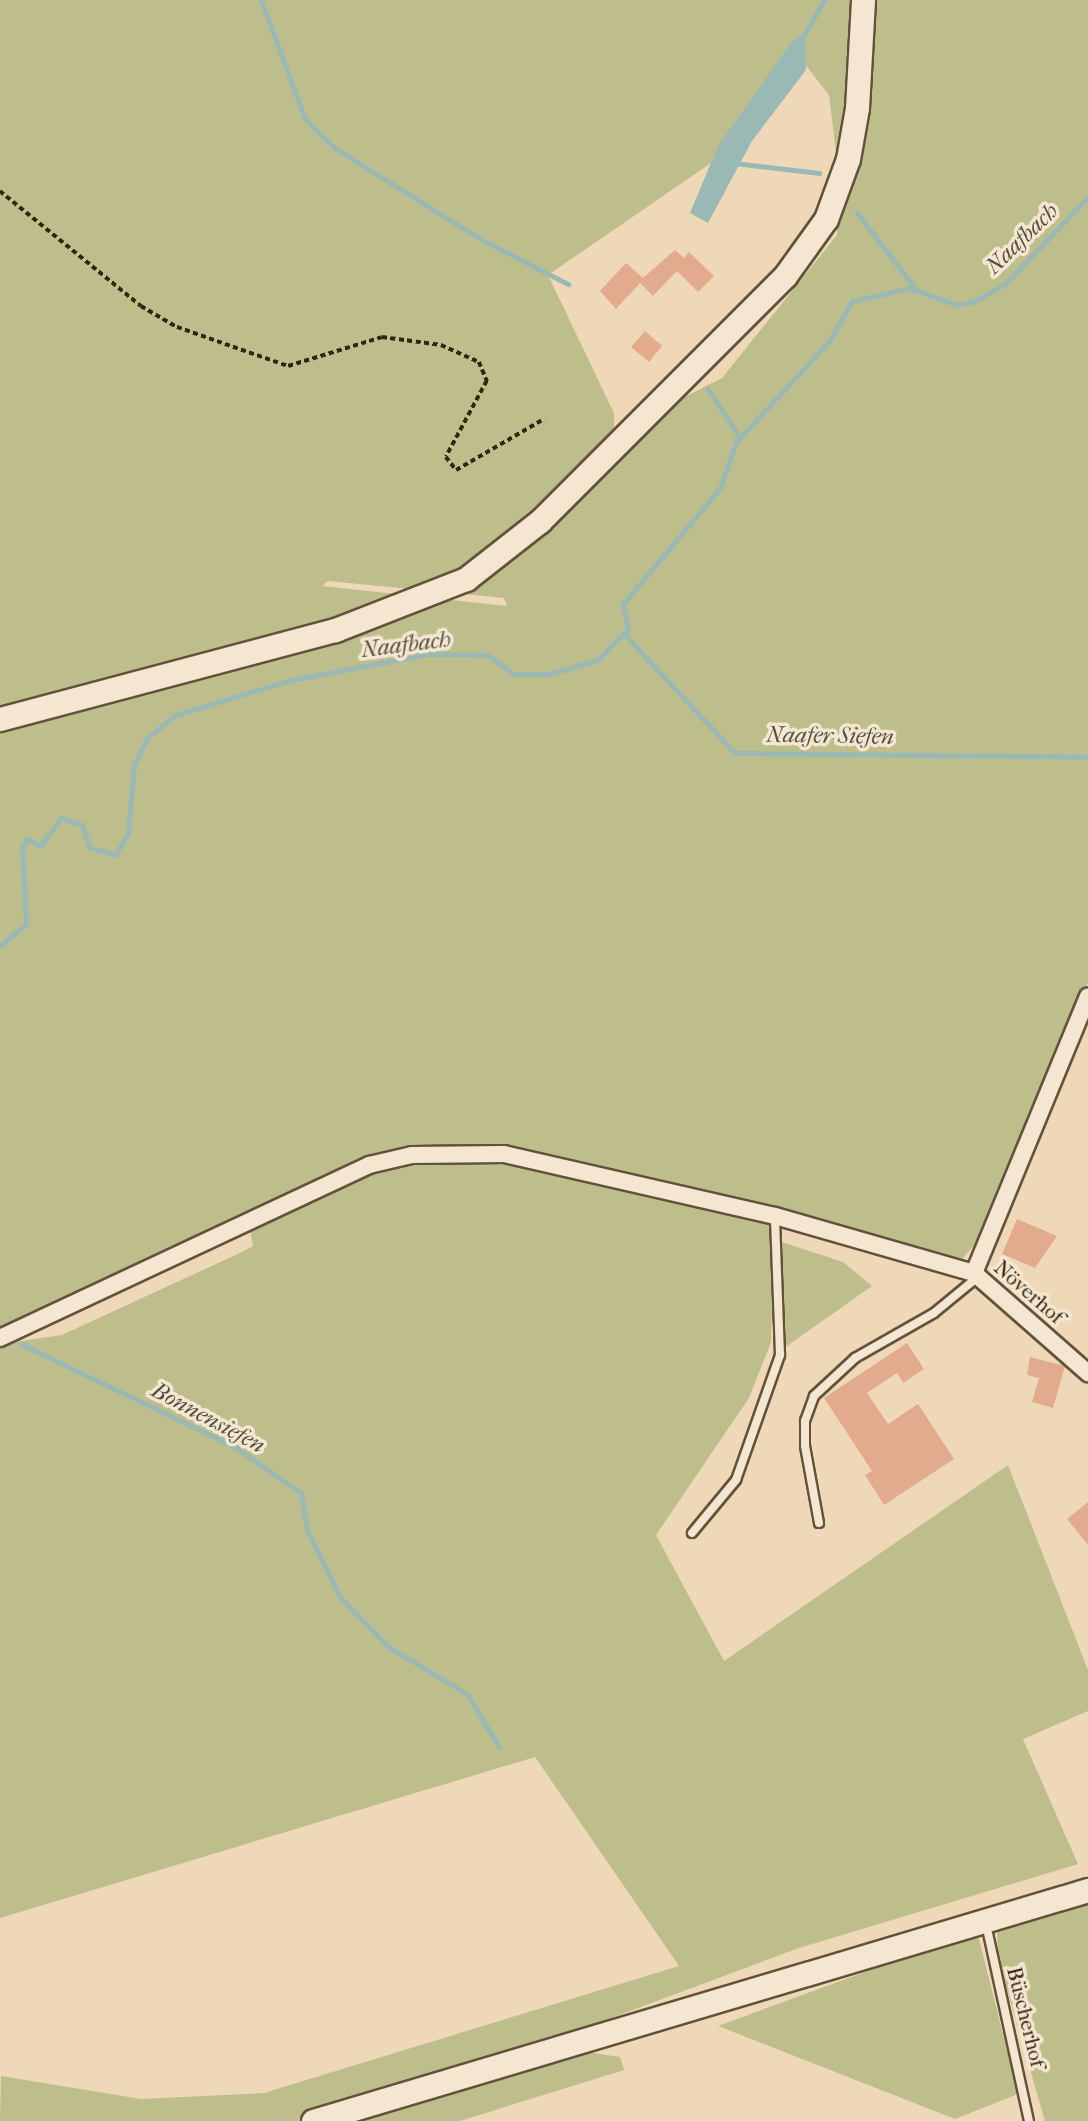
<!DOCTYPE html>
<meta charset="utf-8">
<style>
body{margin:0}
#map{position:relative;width:1088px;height:2121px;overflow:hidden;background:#efd8b8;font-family:"IM FELL French Canon",serif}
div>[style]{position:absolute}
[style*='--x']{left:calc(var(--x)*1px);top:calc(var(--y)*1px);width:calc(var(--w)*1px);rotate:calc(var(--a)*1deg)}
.green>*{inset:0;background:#bdbe8c}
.water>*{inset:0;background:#9ab9b4}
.stream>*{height:5px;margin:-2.5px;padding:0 2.5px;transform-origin:2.5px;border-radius:2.5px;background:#9ab9b4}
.building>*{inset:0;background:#e2ab8d}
.path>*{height:3.5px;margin-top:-1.75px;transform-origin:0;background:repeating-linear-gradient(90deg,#342510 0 5px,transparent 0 8.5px)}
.roads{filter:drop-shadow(2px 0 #63523a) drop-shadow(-2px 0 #63523a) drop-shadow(0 2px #63523a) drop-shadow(0 -2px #63523a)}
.lane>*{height:8px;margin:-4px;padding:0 4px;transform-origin:4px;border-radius:4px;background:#f5e6d1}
.street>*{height:16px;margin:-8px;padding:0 8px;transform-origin:8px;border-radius:8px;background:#f5e6d1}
.secondary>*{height:23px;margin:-11.5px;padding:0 11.5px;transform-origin:11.5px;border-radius:11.5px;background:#f5e6d1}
span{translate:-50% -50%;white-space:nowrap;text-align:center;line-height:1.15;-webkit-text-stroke:7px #f5e6d1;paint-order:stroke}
.street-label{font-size:21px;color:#342510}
.water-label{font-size:23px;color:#535141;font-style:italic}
</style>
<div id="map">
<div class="green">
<i style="clip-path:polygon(evenodd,0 0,1088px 0,1088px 982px,977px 1242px,962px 1259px,554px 1155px,484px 1148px,348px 1166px,0 1331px,0 0,792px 48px,829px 95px,840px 186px,837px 235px,722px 378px,614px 433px,614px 413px,548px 275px,730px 150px,792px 48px,0 0,328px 581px,504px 598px,507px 606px,322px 586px,328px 581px)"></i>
<i style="clip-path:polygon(496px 1160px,774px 1220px,771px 1342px,749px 1398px,656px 1535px,724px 1661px,1008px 1465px,1088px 1670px,1088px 1711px,1023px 1739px,1078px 1864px,796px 1949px,539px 2045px,620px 2057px,624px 2070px,460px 2121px,0 2121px,1px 2076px,141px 2099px,264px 2093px,679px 1966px,535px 1757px,0 1918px,0 1344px,62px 1335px,242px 1252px,253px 1246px,249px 1223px,367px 1171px,415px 1161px)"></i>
<i style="clip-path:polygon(782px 1242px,843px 1262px,872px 1286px,784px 1348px)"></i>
<i style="clip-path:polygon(1088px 1896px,1088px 2121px,1045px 2121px,998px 1959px,997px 1927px)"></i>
<i style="clip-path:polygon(977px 1931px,1018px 2094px,955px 2119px,718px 2026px)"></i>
</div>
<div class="water">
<i style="clip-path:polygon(805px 32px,806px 70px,752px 141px,708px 223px,690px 213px,718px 146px,793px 40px)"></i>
</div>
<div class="stream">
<i style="--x:261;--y:0;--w:127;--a:69.7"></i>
<i style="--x:305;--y:119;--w:43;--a:44.1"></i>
<i style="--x:336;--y:149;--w:172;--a:31.9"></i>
<i style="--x:482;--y:240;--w:97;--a:27.1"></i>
<i style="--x:803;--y:37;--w:43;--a:-60.4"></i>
<i style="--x:734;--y:163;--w:86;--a:6.7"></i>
<i style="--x:857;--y:213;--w:98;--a:52.4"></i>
<i style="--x:708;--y:389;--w:59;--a:56.9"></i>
<i style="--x:623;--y:633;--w:164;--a:47"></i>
<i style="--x:735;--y:753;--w:353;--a:0.6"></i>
<i style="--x:0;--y:946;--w:35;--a:-41"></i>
<i style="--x:26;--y:923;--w:77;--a:-93"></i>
<i style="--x:22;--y:846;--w:9;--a:-49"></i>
<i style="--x:28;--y:839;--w:14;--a:30"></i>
<i style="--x:40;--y:846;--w:35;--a:-53"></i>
<i style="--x:61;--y:818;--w:22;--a:18"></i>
<i style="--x:82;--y:825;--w:23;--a:72"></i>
<i style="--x:89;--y:847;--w:27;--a:17"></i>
<i style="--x:115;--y:855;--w:26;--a:-59"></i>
<i style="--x:128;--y:833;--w:68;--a:-85"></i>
<i style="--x:134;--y:765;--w:30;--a:-64"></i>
<i style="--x:147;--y:738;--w:36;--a:-39"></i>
<i style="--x:175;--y:715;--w:121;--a:-16.8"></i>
<i style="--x:291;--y:680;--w:140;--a:-10.7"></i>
<i style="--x:429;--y:654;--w:59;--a:1"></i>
<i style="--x:488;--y:655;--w:31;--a:37"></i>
<i style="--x:513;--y:674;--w:36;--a:0"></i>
<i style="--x:549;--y:674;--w:51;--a:-15.9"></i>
<i style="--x:598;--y:660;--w:43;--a:-45.9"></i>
<i style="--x:628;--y:629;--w:25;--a:-101"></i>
<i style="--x:623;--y:604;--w:151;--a:-50.1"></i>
<i style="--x:720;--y:488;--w:49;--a:-70.8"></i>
<i style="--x:736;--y:442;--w:139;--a:-47.3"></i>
<i style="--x:830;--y:340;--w:45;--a:-60.6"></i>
<i style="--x:852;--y:301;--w:59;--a:-12.6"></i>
<i style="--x:910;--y:288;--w:50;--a:19.9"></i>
<i style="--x:957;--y:305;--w:18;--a:-13"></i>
<i style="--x:975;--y:301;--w:36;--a:-30"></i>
<i style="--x:1006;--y:283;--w:119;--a:-46.4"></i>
<i style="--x:21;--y:1344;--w:237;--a:25.7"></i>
<i style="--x:235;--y:1447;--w:80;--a:34.9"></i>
<i style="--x:301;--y:1493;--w:37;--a:81"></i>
<i style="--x:307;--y:1530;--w:75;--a:63.8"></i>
<i style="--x:340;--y:1597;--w:68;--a:46.2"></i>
<i style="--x:387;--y:1646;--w:93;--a:31"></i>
<i style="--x:467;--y:1694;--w:62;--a:58.9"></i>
</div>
<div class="building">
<i style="clip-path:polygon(675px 250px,684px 258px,689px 252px,714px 276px,698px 292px,677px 271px,653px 296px,640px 283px,616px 309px,600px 291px,626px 263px,643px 278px)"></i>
<i style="clip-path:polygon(645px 331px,662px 346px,649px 362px,631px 347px)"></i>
<i style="clip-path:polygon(1017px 1219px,1057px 1236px,1035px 1268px,1002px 1254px)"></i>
<i style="clip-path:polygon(907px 1343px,924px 1369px,903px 1383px,897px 1373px,867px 1393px,888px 1424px,918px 1404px,954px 1459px,884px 1505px,865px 1475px,872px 1471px,824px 1398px)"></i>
<i style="clip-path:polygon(1030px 1357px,1065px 1366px,1053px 1408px,1032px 1402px,1039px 1378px,1027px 1375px)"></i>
<i style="clip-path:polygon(1088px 1502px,1088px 1545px,1067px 1519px)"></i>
</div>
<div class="path">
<i style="--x:0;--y:191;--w:182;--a:39.2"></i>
<i style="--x:141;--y:306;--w:42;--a:30.3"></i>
<i style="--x:177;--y:327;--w:118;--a:19.4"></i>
<i style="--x:288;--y:366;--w:98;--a:-17.1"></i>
<i style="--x:382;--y:337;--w:60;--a:7.7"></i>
<i style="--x:441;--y:345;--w:42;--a:24.1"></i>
<i style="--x:479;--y:362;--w:21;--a:67"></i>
<i style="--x:487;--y:381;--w:86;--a:118.3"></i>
<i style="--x:446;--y:457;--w:16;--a:52"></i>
<i style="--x:456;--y:470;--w:102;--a:-30.1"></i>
</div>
<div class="roads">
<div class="lane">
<i style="--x:819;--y:1523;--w:78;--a:-100.3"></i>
<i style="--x:805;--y:1446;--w:25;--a:-90"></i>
<i style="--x:805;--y:1421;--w:27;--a:-70"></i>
<i style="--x:814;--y:1396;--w:56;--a:-42.8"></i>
<i style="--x:855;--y:1358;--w:91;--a:-29.7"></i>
<i style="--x:934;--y:1313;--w:58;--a:-39.4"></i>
<i style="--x:692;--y:1533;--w:69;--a:-50.3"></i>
<i style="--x:736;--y:1480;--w:133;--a:-70.6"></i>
<i style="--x:780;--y:1355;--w:139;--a:-92.1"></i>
<i style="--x:986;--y:1924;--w:202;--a:77.7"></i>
</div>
<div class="street">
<i style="--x:974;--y:1273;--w:299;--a:-67.6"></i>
<i style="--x:0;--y:1338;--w:408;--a:-25.1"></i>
<i style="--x:369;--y:1165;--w:44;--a:-13.1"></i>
<i style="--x:412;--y:1155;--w:92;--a:-0.6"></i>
<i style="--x:504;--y:1154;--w:278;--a:12.9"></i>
<i style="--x:775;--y:1216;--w:207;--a:16"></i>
<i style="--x:974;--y:1273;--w:152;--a:41.3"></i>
</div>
<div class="secondary">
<i style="--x:0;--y:719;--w:347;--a:-14.9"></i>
<i style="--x:335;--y:630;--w:141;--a:-21.3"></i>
<i style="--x:466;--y:579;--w:94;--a:-38.1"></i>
<i style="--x:540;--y:521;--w:346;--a:-45"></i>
<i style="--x:785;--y:276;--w:70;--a:-54.3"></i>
<i style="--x:826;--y:219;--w:64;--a:-69.9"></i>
<i style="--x:848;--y:159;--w:52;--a:-80"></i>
<i style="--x:857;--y:108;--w:108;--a:-86.8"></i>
<i style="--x:313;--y:2121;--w:809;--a:-16.6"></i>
</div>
</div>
<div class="street-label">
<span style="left:1029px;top:1292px;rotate:41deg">Növerhof</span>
<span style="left:1026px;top:2017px;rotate:76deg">Büscherhof</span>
</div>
<div class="water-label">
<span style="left:1022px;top:239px;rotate:-44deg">Naafbach</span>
<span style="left:406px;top:645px;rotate:-7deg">Naafbach</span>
<span style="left:830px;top:736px;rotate:1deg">Naafer Siefen</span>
<span style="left:208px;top:1418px;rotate:28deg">Bonnensiefen</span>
</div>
</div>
